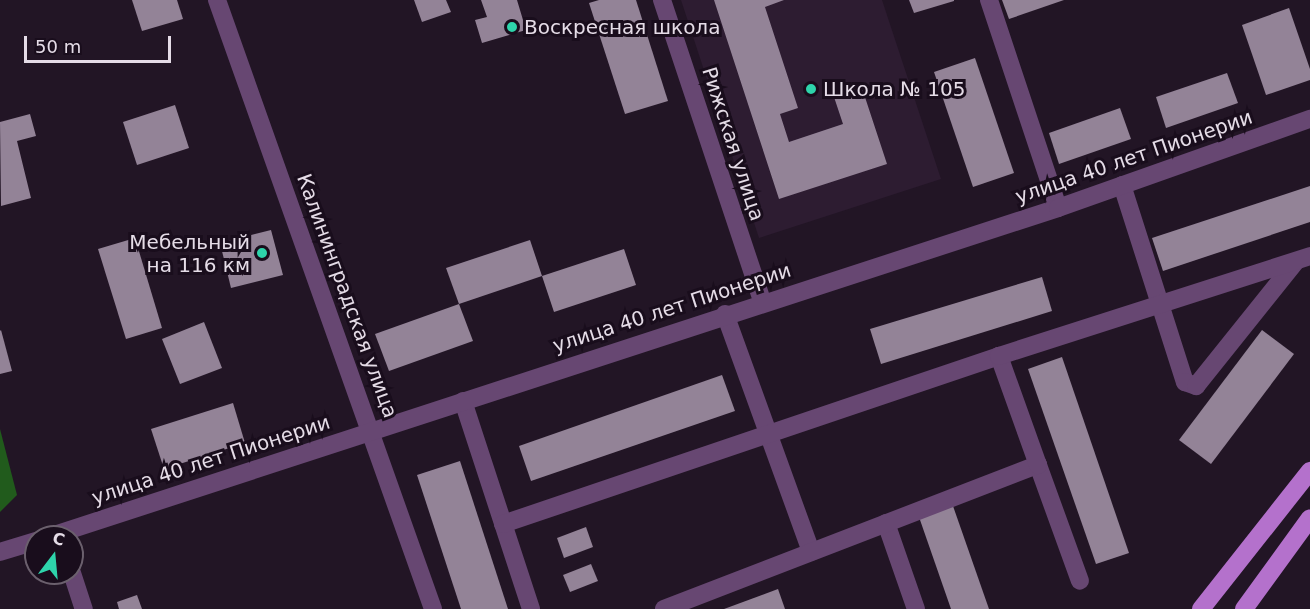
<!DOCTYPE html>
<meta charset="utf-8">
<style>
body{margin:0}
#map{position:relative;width:1310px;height:609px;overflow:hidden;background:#221525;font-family:"DejaVu Sans",sans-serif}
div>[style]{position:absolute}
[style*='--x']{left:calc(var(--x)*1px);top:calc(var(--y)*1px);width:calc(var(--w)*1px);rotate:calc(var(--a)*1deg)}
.built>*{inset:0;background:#2d1c31}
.forest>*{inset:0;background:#215b1c}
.building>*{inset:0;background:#938397}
.minor>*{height:18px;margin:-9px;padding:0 9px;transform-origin:9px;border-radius:9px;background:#674772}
.major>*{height:18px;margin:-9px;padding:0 9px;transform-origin:9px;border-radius:9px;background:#b471cc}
.dots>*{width:16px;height:16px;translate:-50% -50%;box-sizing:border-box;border:3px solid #190d1c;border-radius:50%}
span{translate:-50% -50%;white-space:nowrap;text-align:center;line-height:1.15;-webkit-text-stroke:6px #190d1c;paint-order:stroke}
.poi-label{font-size:20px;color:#e5dce7}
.left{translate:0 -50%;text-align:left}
.right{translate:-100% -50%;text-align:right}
.street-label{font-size:20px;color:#e5dce7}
.north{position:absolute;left:24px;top:525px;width:60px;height:60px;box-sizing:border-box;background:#190d1c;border:2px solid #6b606d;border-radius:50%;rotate:16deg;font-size:16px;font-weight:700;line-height:24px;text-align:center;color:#e5dce7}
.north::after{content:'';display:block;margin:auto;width:21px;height:27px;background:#2ed4ab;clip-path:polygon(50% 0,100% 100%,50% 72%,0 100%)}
.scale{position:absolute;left:24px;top:36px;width:147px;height:27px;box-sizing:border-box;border:3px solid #e5dce7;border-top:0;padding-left:8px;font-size:18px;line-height:21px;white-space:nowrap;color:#e5dce7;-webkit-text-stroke:4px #190d1c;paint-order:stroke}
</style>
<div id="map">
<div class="built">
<i style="clip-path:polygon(681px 0,882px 0,941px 179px,759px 238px)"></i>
</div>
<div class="forest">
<i style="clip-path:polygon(0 429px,17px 495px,0 512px)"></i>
</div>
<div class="building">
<i style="clip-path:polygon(132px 0,177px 0,183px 19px,142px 31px)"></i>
<i style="clip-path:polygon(414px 0,446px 0,451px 12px,422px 22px)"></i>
<i style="clip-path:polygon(481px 0,517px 0,526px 30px,482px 43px,475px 20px,487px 17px)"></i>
<i style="clip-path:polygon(599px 0,636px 0,668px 101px,625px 114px,589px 3px)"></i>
<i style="clip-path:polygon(714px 0,784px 0,765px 7px,798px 108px,780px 114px,789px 142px,843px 124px,833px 94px,861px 85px,887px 164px,779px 199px)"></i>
<i style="clip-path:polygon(909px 0,954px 0,954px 1px,914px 13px)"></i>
<i style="clip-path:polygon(1002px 0,1064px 0,1009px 19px)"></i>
<i style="clip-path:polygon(1289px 8px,1310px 69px,1310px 80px,1266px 95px,1242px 25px)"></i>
<i style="clip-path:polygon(975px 58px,1014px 173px,973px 187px,934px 72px)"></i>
<i style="clip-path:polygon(1227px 73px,1238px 103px,1166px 128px,1156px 97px)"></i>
<i style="clip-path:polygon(175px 105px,189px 148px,137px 165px,123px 122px)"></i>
<i style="clip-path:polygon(1120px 108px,1131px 139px,1059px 164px,1049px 133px)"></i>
<i style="clip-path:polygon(30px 114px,36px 136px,17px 141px,31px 198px,1px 206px,0 122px)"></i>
<i style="clip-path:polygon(1310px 186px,1310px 222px,1163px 271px,1152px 238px)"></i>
<i style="clip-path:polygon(271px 230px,283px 275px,231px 288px,220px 243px)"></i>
<i style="clip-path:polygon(135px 238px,162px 328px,126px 339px,98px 249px)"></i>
<i style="clip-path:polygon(530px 240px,542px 276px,459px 304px,446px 268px)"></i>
<i style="clip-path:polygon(624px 249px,636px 285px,554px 312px,542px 276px)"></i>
<i style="clip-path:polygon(1042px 277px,1052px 311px,881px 364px,870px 329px)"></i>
<i style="clip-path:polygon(459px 304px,473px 341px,389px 371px,375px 334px)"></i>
<i style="clip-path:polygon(204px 322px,222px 368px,180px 384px,162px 339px)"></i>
<i style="clip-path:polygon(1px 330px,12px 371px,0 374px,0 331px)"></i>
<i style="clip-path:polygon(1262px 330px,1294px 354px,1211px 464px,1179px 440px)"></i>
<i style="clip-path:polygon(1062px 357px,1129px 553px,1096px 564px,1028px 369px)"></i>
<i style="clip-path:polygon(722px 375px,735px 411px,531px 481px,519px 446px)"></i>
<i style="clip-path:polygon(233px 403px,245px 443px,164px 469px,151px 429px)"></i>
<i style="clip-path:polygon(460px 461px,508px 609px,461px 609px,417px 475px)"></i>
<i style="clip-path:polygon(953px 506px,989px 609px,951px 609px,919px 517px)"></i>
<i style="clip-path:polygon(586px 527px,593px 547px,564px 558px,557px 538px)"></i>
<i style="clip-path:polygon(591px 564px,598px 581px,570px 592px,563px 575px)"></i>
<i style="clip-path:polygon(778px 589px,785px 609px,724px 609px)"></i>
<i style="clip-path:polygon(137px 595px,142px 609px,119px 609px,117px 602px)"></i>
</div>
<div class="minor">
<i style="--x:217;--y:0;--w:646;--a:70.47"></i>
<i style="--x:662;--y:0;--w:317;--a:71.6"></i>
<i style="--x:989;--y:0;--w:219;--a:71.6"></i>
<i style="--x:1122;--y:185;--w:207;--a:72.3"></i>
<i style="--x:1185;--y:382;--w:12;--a:20"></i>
<i style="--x:1196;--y:386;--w:160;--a:-51.3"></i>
<i style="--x:725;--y:314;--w:253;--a:70.1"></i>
<i style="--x:463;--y:401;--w:219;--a:71.9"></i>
<i style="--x:1038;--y:465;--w:123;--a:70.1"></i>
<i style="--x:886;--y:523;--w:91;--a:70.8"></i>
<i style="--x:503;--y:524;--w:524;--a:-18.71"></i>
<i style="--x:48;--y:537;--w:1062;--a:-18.04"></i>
<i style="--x:1058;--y:208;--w:267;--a:-19.5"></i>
<i style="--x:0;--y:552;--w:38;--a:-17"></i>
<i style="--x:72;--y:573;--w:38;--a:72"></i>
<i style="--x:664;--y:609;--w:401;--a:-21.1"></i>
<i style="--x:1038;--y:465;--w:116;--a:-109.7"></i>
<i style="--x:999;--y:356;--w:327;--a:-17.8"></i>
</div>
<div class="major">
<i style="--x:1201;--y:609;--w:176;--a:-51.7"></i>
<i style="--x:1244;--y:609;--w:112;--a:-54"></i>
</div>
<div class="dots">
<i style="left:512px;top:27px;background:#2ed4ab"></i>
<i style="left:811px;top:89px;background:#2ed4ab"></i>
<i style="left:262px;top:253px;background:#2ed4ab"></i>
</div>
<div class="poi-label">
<span class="left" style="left:524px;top:27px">Воскресная школа</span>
<span class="left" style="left:823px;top:89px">Школа № 105</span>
<span class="right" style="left:250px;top:254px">Мебельный<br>на 116 км</span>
</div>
<div class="street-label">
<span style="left:733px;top:144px;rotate:72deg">Рижская улица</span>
<span style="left:1134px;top:157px;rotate:-19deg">улица 40 лет Пионерии</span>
<span style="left:347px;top:296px;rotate:70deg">Калининградская улица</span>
<span style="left:672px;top:308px;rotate:-18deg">улица 40 лет Пионерии</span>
<span style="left:211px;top:460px;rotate:-18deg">улица 40 лет Пионерии</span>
</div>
<div class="north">С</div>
<div class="scale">50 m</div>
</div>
